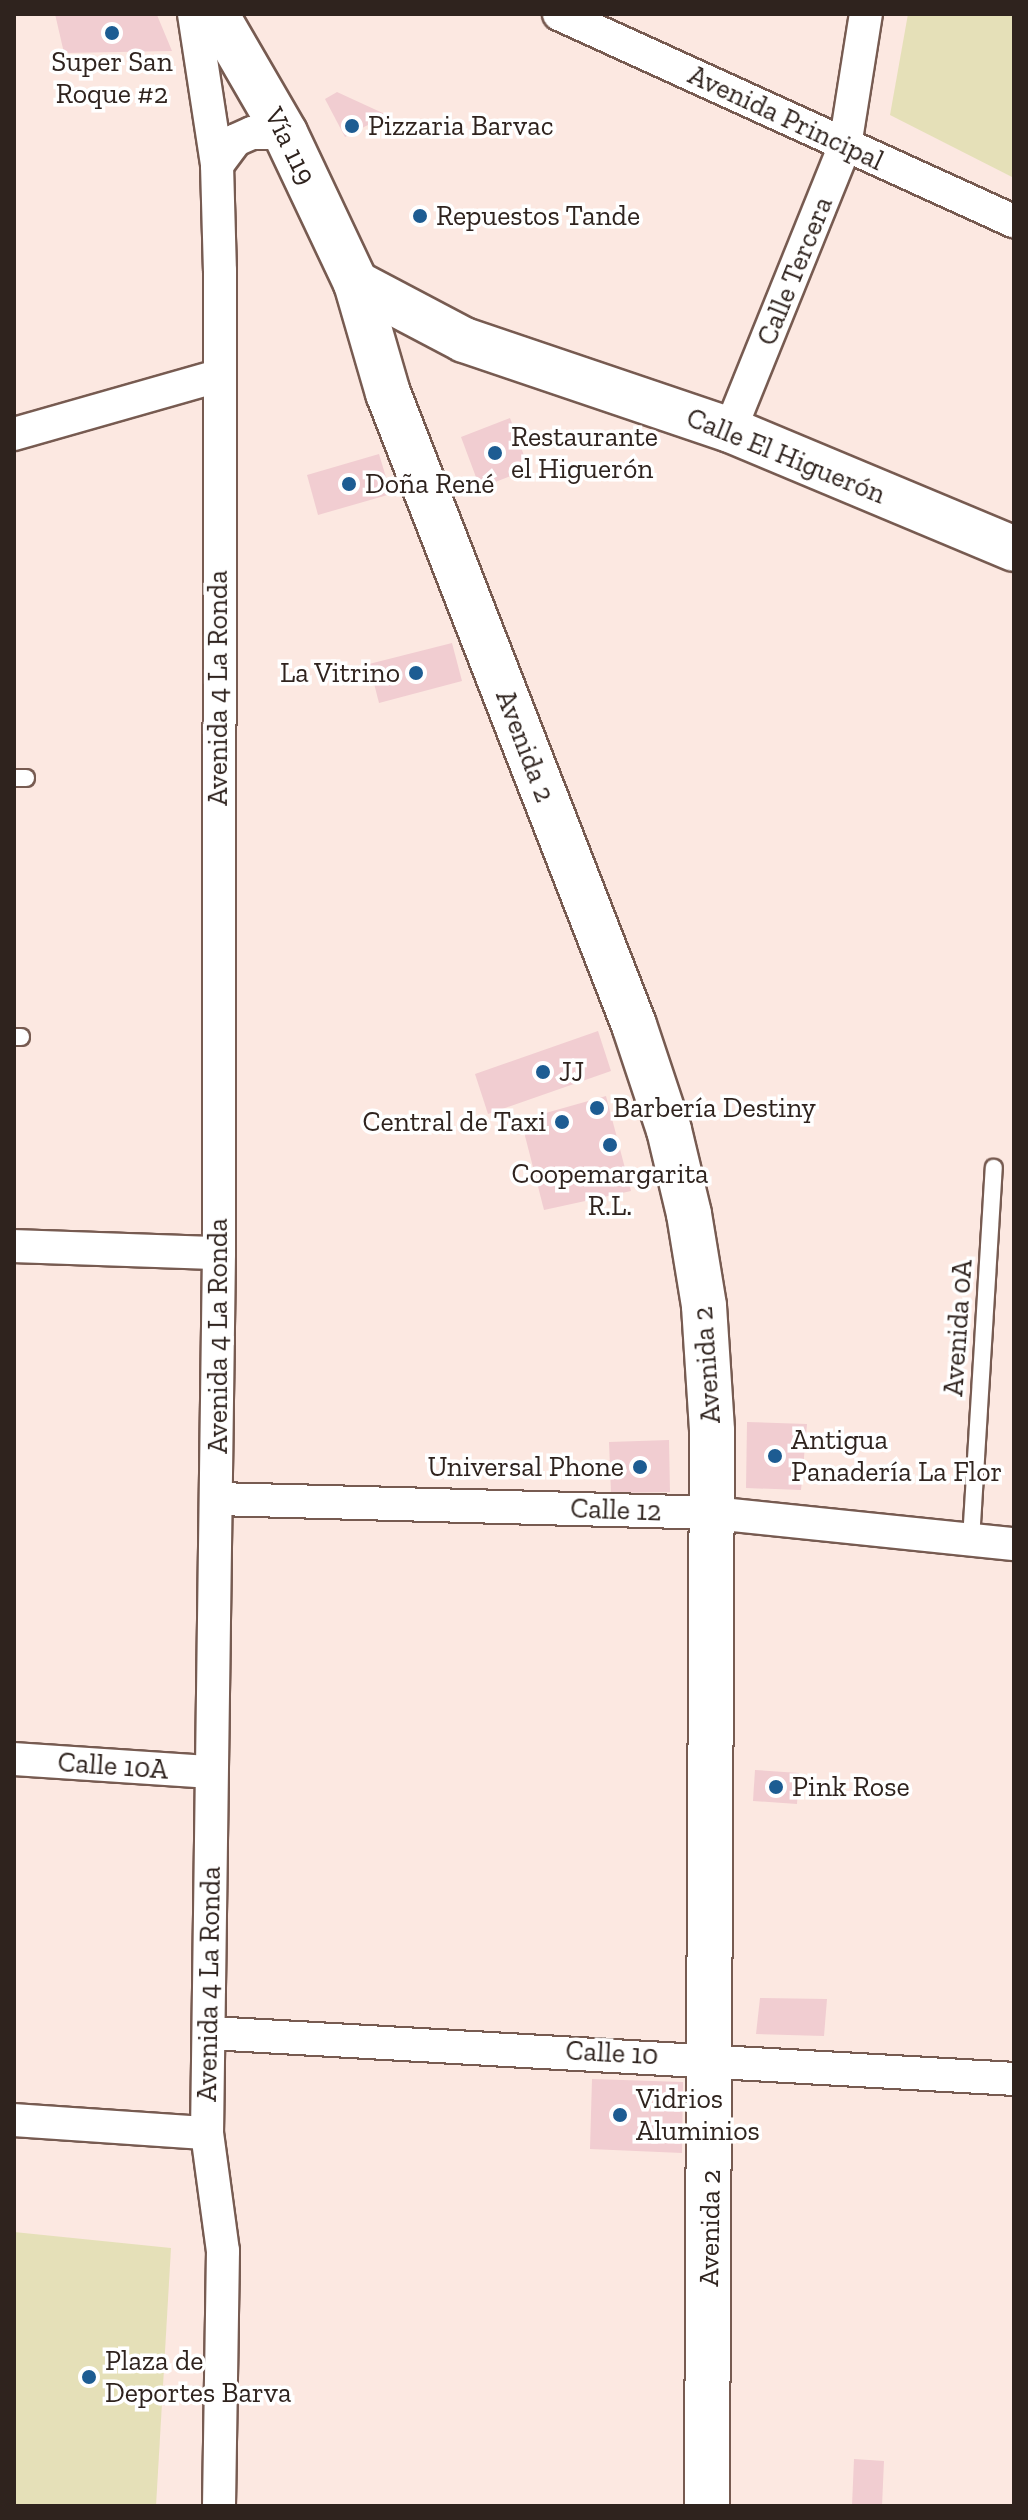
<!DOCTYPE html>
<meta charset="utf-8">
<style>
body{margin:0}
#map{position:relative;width:1028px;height:2520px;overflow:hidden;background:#fce8e1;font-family:"Zilla Slab",serif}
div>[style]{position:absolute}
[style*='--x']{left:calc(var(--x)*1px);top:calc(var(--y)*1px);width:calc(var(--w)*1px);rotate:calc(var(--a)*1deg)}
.green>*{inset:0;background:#e5e0b8}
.building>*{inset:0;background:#f1cdd1}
.roads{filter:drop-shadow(2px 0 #775b51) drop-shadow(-2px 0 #775b51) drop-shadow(0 2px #775b51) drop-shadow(0 -2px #775b51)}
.service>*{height:16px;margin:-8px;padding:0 8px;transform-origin:8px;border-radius:8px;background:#fff}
.minor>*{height:32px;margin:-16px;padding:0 16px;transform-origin:16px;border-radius:16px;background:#fff}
.secondary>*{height:44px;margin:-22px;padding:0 22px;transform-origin:22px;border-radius:22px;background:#fff}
.dots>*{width:22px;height:22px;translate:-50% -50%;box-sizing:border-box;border:4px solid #fff;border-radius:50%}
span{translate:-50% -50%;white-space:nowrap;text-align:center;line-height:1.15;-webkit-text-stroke:7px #fff;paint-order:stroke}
.poi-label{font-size:28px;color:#2f231e}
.left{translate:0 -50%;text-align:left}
.right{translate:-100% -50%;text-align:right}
.street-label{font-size:28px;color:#2f231e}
.frame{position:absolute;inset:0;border:16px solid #2f231e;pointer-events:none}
</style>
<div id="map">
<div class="green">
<i style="clip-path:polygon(908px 14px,1014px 14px,1014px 178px,890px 115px)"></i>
<i style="clip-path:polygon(14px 2232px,171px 2248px,156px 2506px,14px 2506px)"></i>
</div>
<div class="building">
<i style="clip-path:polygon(55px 14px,157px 15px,172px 51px,64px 53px)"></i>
<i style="clip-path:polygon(337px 92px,387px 115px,345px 137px,325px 99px)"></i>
<i style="clip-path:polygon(510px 418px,529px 469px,480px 488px,461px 437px)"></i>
<i style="clip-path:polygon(379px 454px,391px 494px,318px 515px,307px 475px)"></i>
<i style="clip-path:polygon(452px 643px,462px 681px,379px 703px,369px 664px)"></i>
<i style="clip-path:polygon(598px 1031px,611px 1071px,488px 1114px,475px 1074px)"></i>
<i style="clip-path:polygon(606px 1096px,631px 1191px,544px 1210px,525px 1136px,528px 1118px)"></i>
<i style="clip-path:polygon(747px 1422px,807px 1424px,801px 1490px,746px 1488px)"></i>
<i style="clip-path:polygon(669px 1440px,670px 1492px,611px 1493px,609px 1442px)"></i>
<i style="clip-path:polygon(755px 1770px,799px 1773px,797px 1804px,753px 1801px)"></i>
<i style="clip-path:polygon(760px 1998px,827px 1999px,824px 2036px,756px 2034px)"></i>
<i style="clip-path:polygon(592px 2079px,683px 2082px,682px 2153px,590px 2149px)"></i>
<i style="clip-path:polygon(854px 2459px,884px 2461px,882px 2506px,852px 2506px)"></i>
</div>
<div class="roads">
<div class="service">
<i style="--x:14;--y:778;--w:12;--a:0"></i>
<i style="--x:14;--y:1037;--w:7;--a:0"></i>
<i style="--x:971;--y:1540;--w:373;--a:-86.5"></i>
</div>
<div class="minor">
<i style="--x:194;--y:14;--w:153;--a:81.3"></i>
<i style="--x:217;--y:165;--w:106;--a:88.4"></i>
<i style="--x:220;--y:271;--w:982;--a:90.06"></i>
<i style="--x:219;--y:1253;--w:880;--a:90.78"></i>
<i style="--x:207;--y:2133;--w:119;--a:82.3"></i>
<i style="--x:223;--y:2251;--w:255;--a:90.9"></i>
<i style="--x:559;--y:14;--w:500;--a:24.5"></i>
<i style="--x:217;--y:165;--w:31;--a:-53"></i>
<i style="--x:236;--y:140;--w:17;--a:-24"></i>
<i style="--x:252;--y:133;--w:33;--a:0"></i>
<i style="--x:730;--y:430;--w:306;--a:-68"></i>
<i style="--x:845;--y:146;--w:134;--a:-81"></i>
<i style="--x:14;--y:434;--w:211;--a:-15.9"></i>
<i style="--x:14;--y:1246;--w:205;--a:2"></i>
<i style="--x:217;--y:1499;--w:496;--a:1.6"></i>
<i style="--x:713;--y:1513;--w:303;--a:5.9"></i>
<i style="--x:14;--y:1759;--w:197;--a:3.8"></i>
<i style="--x:210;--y:2033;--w:805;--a:3.27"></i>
<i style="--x:14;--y:2120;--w:193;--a:3.9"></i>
</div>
<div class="secondary">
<i style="--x:216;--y:14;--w:138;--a:59.9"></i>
<i style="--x:285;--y:133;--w:166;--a:64.7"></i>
<i style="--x:356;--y:283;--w:115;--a:73.8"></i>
<i style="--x:388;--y:393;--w:678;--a:68.73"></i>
<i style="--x:634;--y:1025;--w:111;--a:71.6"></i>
<i style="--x:669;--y:1130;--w:86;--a:76.6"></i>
<i style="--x:689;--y:1214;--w:93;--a:80.7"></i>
<i style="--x:704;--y:1306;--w:125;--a:86.3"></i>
<i style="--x:712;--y:1431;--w:1075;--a:90.27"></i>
<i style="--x:356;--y:283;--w:122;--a:27.8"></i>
<i style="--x:464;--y:340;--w:281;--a:18.7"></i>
<i style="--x:730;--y:430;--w:308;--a:22.7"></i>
</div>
</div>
<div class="dots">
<i style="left:112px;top:33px;background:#1d5c92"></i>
<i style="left:352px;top:126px;background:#1d5c92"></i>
<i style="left:420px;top:216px;background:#1d5c92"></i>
<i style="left:495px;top:453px;background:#1d5c92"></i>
<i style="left:349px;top:484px;background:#1d5c92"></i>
<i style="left:416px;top:673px;background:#1d5c92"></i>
<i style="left:543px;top:1072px;background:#1d5c92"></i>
<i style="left:597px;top:1108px;background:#1d5c92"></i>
<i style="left:562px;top:1122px;background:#1d5c92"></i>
<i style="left:610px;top:1145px;background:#1d5c92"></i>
<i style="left:775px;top:1456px;background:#1d5c92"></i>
<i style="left:640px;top:1467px;background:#1d5c92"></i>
<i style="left:776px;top:1787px;background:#1d5c92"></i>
<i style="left:620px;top:2115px;background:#1d5c92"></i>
<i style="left:89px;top:2377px;background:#1d5c92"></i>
</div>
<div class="poi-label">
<span style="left:112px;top:78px">Super San<br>Roque #2</span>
<span class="left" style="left:368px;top:126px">Pizzaria Barvac</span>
<span class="left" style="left:436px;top:216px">Repuestos Tande</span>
<span class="left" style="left:511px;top:453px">Restaurante<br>el Higuerón</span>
<span class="left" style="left:365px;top:484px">Doña René</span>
<span class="right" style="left:400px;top:673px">La Vitrino</span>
<span class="left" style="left:559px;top:1072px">JJ</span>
<span class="left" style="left:613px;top:1108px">Barbería Destiny</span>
<span class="right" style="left:546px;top:1122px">Central de Taxi</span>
<span style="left:610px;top:1190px">Coopemargarita<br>R.L.</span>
<span class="left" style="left:791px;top:1456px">Antigua<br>Panadería La Flor</span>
<span class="right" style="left:624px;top:1467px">Universal Phone</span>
<span class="left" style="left:792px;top:1787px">Pink Rose</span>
<span class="left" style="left:636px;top:2115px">Vidrios<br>Aluminios</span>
<span class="left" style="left:105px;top:2377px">Plaza de<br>Deportes Barva</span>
</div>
<div class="street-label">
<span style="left:786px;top:118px;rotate:25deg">Avenida Principal</span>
<span style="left:290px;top:146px;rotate:64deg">Vía 119</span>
<span style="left:795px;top:271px;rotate:-68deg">Calle Tercera</span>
<span style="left:786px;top:456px;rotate:22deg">Calle El Higuerón</span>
<span style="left:218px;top:688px;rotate:-90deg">Avenida 4 La Ronda</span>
<span style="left:525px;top:746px;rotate:69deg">Avenida 2</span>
<span style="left:958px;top:1328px;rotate:-86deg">Avenida 0A</span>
<span style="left:218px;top:1336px;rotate:-90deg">Avenida 4 La Ronda</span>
<span style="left:707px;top:1365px;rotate:-94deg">Avenida 2</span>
<span style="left:616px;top:1510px;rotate:2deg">Calle 12</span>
<span style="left:113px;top:1766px;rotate:4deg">Calle 10A</span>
<span style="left:209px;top:1984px;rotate:-89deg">Avenida 4 La Ronda</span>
<span style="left:612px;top:2053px;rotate:3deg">Calle 10</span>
<span style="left:710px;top:2228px;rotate:-89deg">Avenida 2</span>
</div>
<div class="frame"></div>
</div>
